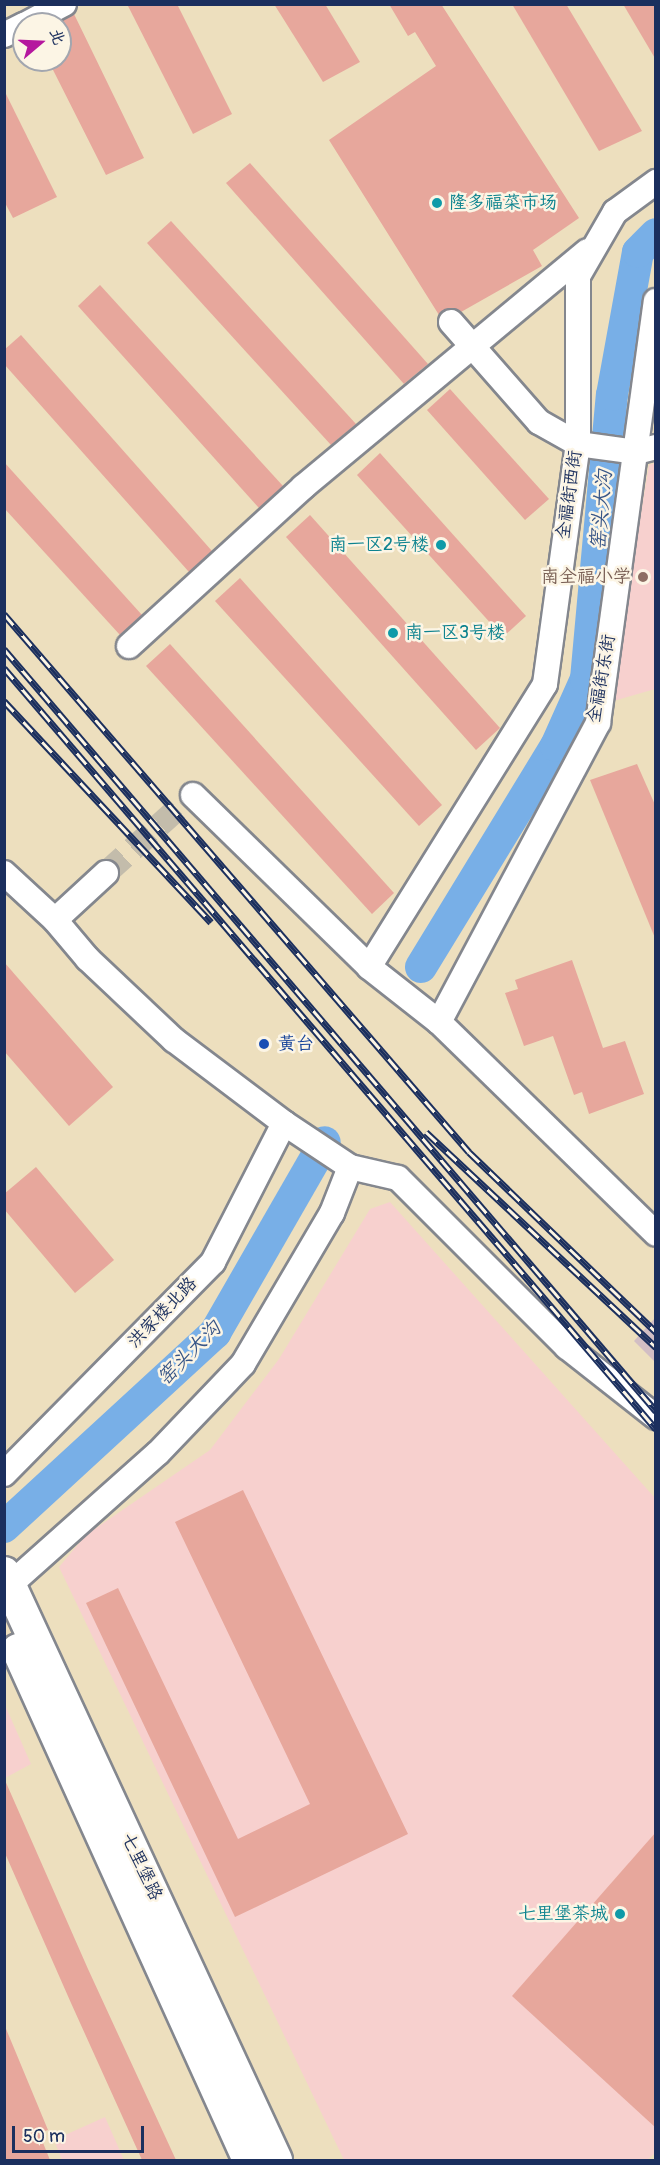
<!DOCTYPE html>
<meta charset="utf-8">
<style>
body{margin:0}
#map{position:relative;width:660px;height:2165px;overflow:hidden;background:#eddfbe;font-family:Pangolin,"LXGW WenKai TC",sans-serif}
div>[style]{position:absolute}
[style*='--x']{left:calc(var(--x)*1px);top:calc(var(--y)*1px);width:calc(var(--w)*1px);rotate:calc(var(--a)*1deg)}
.built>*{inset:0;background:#f7d0ce}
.industrial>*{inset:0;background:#d2bec4}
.river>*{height:32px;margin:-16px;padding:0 16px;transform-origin:16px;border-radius:16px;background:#78afe7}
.building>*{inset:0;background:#e7a79c}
.minor-tunnel>*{height:24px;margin-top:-12px;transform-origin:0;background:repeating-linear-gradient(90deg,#c3bcab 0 24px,transparent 0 36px)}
.roads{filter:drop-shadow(2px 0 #84878e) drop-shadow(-2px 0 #84878e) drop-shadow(0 2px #84878e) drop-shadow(0 -2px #84878e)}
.minor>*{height:24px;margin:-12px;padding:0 12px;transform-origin:12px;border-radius:12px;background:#fff}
.major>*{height:32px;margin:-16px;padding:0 16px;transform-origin:16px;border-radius:16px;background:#fff}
.rail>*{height:7px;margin-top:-3.5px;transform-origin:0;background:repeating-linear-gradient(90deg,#fcf5e5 0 14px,#1b2f5e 0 28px);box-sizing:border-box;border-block:2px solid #1b2f5e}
.dots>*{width:16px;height:16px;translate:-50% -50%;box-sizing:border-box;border:3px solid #fcf5e5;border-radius:50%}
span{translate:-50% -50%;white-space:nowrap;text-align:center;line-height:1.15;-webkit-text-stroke:5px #fcf5e5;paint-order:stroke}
.culture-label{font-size:18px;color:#0d838f}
.left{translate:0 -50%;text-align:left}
.right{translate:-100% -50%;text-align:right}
.street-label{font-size:18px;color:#1b2f5e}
.education-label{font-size:18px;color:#785e54}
.transit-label{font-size:18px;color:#164399}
.water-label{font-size:20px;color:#375587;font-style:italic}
.frame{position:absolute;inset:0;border:6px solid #1b2f5e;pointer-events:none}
.north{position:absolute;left:12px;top:12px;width:60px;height:60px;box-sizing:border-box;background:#fcf5e5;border:2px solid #a2a6af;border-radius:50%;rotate:71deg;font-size:16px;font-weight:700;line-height:24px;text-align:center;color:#1b2f5e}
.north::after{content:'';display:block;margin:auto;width:21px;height:27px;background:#b5179e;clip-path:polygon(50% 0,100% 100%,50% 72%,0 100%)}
.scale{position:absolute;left:12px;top:2126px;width:132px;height:27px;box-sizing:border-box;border:3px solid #1b2f5e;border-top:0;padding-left:8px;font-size:18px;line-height:21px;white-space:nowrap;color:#1b2f5e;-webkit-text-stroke:4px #fcf5e5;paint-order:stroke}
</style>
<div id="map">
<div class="built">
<i style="clip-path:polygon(655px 463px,655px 689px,610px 702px,649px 465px)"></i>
<i style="clip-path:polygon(390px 1202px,655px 1498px,655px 2153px,647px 2160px,344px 2160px,59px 1567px,86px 1535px,210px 1450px,279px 1359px,370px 1209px)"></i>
<i style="clip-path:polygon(5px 1705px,31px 1764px,5px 1778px,4px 1778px)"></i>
<i style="clip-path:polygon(105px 2117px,124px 2160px,62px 2160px,54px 2140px)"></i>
</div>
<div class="industrial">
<i style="clip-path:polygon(655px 1318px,655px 1362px,634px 1341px)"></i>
</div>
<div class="river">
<i style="--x:421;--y:967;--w:259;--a:-58.6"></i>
<i style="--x:556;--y:746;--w:73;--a:-65.9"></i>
<i style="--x:586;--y:679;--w:285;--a:-84.8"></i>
<i style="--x:612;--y:395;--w:145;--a:-79.7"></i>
<i style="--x:638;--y:252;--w:25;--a:-45"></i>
<i style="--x:4;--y:1527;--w:287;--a:-42.6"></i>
<i style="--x:215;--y:1333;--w:220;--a:-60.1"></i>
</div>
<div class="building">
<i style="clip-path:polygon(127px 4px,177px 4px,232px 114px,193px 134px)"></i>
<i style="clip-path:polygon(274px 4px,325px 4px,360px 62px,323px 82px)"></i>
<i style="clip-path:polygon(389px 4px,441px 4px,579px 218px,533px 250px,542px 266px,461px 312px,449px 308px,439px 315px,329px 140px,436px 66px,415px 32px,408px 36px)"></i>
<i style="clip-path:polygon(512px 4px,566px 4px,642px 131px,599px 151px)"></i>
<i style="clip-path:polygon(623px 4px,656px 4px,656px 60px)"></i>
<i style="clip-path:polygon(74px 14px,144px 158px,106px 175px,48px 60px,60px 60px,60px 22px)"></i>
<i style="clip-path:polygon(4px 90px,57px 197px,13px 218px,4px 201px)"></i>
<i style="clip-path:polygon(250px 163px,428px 364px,404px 384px,226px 183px)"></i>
<i style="clip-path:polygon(171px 221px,356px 424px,331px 445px,147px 243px)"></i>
<i style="clip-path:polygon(100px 285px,283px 486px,259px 508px,78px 306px)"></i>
<i style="clip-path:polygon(21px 335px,212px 551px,189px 572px,4px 364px,4px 350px)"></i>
<i style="clip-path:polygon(450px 389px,549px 499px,525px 520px,427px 410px)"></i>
<i style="clip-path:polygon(380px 453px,526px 616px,503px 637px,357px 475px)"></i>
<i style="clip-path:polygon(4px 462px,142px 615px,120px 635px,4px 508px)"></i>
<i style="clip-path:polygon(310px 515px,500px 728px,476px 750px,286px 537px)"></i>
<i style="clip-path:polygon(240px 578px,442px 805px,419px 826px,215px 601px)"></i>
<i style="clip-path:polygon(170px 644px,394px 893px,372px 914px,146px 666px)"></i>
<i style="clip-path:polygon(637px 764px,656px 807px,655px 938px,590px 780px)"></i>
<i style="clip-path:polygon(572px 960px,603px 1048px,625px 1041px,644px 1094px,589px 1114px,582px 1092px,574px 1095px,553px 1036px,524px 1046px,505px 993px,518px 989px,515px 980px)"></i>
<i style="clip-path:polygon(4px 962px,113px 1087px,69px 1126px,4px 1051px)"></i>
<i style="clip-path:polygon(36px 1167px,114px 1260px,75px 1293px,4px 1209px,4px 1194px)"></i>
<i style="clip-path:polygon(243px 1490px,408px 1834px,235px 1917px,86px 1603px,118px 1588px,238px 1839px,310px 1804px,175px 1522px)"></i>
<i style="clip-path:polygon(4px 1778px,88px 1969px,176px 2160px,142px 2160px,71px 2003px,4px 1851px)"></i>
<i style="clip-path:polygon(656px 1832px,656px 2128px,512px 1996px)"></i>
<i style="clip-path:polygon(4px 2024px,48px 2130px,39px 2133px,50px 2160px,4px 2160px)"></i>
</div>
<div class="minor-tunnel">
<i style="--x:106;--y:873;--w:117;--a:-41.9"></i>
</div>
<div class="roads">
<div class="minor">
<i style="--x:26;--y:24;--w:43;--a:-27.8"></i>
<i style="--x:4;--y:35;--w:22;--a:-27"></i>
<i style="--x:451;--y:322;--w:133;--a:48.7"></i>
<i style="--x:539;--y:422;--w:45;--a:29.4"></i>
<i style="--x:578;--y:444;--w:60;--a:7.7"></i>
<i style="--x:637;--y:452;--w:20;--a:-15"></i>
<i style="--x:129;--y:646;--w:236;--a:-42.4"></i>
<i style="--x:303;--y:487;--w:369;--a:-39.7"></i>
<i style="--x:193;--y:795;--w:246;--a:44.3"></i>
<i style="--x:369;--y:967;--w:89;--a:38.2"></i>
<i style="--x:439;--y:1022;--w:303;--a:44.3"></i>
<i style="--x:4;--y:873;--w:69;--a:42.7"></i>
<i style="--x:106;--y:873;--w:69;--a:137.3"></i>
<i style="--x:55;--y:920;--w:51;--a:49.8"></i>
<i style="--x:88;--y:959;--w:118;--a:43.3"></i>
<i style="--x:174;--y:1040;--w:138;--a:37"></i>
<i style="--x:284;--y:1123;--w:79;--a:33.7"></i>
<i style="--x:350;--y:1167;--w:49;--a:12.9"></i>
<i style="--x:398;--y:1178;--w:239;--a:45"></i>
<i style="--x:567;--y:1347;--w:113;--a:38.2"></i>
<i style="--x:369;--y:967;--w:333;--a:-58.1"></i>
<i style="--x:545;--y:684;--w:242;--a:-82.2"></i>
<i style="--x:578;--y:444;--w:168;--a:-90"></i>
<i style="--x:578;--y:276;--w:74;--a:-60"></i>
<i style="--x:615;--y:212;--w:51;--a:-36.2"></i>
<i style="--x:439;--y:1022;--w:339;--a:-62"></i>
<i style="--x:598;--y:723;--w:426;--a:-82.2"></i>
<i style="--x:4;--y:1474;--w:298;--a:-45.4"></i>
<i style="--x:213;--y:1262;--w:156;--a:-62.9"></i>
<i style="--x:4;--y:1590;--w:206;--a:-41.7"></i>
<i style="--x:158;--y:1453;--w:123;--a:-46.3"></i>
<i style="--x:243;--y:1364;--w:175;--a:-59.5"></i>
<i style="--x:332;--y:1213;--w:49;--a:-68.6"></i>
</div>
<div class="major">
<i style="--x:4;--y:1573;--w:647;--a:65.14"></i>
<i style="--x:18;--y:1650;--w:560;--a:65.63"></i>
</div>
</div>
<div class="rail">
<i style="--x:4;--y:614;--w:711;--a:49.16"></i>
<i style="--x:469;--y:1152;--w:260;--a:43.9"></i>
<i style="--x:4;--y:649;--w:1003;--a:49.45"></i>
<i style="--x:4;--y:668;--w:1002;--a:49.41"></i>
<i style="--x:4;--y:701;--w:303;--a:46.9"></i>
<i style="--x:426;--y:1132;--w:315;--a:43.1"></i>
</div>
<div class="dots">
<i style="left:437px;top:203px;background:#0f9aa8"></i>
<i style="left:441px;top:545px;background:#0f9aa8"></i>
<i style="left:643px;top:577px;background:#8d6e63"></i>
<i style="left:393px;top:633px;background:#0f9aa8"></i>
<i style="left:264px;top:1044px;background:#1a4fb4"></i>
<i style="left:620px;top:1914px;background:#0f9aa8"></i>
</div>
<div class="culture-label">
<span class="left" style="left:449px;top:203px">隆多福菜市场</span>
<span class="right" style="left:429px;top:545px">南一区2号楼</span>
<span class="left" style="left:405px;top:633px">南一区3号楼</span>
<span class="right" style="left:608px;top:1914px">七里堡茶城</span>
</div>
<div class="street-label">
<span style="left:570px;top:495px;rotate:-82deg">全福街西街</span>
<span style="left:602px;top:679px;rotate:-80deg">全福街东街</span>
<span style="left:163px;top:1313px;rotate:-46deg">洪家楼北路</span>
<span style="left:141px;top:1867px;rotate:65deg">七里堡路</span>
</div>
<div class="education-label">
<span class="right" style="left:631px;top:577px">南全福小学</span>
</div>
<div class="transit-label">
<span class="left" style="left:278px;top:1044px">黄台</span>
</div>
<div class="water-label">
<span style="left:601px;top:510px;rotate:-85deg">窑头大沟</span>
<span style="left:189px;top:1353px;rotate:-45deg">窑头大沟</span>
</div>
<div class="frame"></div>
<div class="north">北</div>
<div class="scale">50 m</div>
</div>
